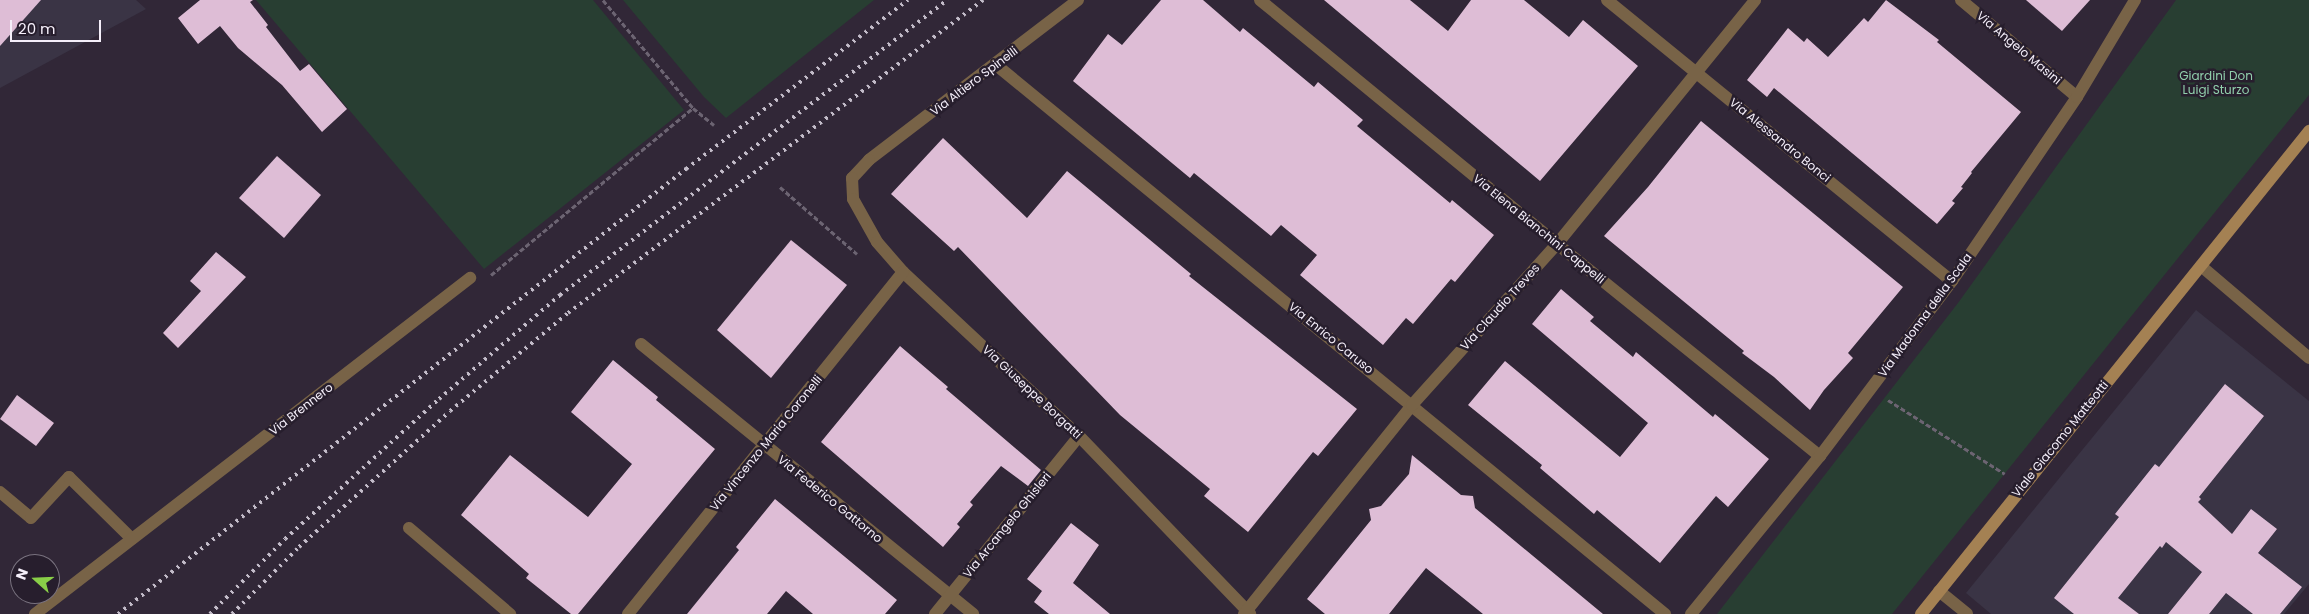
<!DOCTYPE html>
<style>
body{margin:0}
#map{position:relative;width:2309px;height:614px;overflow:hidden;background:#312737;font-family:Poppins,sans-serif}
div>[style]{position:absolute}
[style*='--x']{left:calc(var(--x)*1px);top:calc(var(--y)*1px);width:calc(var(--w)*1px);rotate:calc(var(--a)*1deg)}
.education>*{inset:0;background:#3a3445}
.green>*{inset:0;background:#283e32}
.building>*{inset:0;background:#debdd6}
.path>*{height:3px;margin-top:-1.5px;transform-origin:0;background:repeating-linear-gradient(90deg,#6c6472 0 5px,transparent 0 7.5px)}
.street>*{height:12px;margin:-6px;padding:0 6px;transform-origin:6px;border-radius:6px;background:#786347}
.secondary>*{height:12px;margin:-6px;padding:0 6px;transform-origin:6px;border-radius:6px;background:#a48153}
.rail>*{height:4px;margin-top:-2px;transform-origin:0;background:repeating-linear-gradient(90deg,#c3bcc9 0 2.5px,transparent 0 7.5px)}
span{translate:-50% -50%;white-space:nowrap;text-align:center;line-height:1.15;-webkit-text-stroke:5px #271e2d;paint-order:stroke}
.street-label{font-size:12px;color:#f5effa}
.park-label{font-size:12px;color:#91cfac}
.north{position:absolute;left:10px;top:554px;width:50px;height:50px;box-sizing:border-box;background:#271e2d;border:1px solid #79727f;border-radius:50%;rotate:290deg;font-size:14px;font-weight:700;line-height:20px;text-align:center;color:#f5effa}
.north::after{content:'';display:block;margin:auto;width:18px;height:22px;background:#89ce48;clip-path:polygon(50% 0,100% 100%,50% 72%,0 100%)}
.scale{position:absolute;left:10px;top:20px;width:91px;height:22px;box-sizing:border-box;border:2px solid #f5effa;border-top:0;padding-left:6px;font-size:15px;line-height:18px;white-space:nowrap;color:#f5effa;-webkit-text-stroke:4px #271e2d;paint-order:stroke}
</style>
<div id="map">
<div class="education">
<i style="clip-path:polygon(0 0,136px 0,146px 9px,0 88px)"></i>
<i style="clip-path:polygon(2196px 310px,2309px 401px,2309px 584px,2284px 614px,1991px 614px,1966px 593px)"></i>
</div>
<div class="green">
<i style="clip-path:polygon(256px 0,593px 0,684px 110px,484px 269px)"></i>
<i style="clip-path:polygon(623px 0,874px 0,726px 118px,704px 97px)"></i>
<i style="clip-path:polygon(2176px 0,2309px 0,2309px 95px,1892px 614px,1717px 614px,1958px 303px)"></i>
</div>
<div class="building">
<i style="clip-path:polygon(0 0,41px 0,0 46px)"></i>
<i style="clip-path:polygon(200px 0,253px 0,250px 2px,268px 25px,266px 27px,300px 71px,309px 64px,347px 109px,322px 132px,282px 85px,238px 48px,220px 26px,198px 44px,178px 18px)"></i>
<i style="clip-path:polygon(1161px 0,1203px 0,1240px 32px,1243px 28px,1314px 87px,1318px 82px,1363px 120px,1357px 126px,1450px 203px,1452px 200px,1494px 235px,1455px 282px,1451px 279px,1413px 324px,1406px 318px,1383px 345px,1300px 275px,1317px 255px,1281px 225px,1271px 236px,1194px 173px,1190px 178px,1073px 81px,1108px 34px,1122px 45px)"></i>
<i style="clip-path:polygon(1324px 0,1410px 0,1448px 31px,1471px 0,1524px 0,1569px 37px,1583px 20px,1638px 66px,1540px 181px)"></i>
<i style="clip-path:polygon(1886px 0,1939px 40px,1937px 42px,2021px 112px,1971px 172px,1972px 173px,1961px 187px,1963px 188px,1952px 201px,1955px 203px,1937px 224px,1774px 88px,1767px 97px,1747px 80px,1788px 28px,1804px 42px,1807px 38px,1828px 57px,1864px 18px,1868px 22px)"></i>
<i style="clip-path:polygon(2026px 0,2090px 0,2062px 31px)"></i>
<i style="clip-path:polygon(1701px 121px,1903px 287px,1848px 353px,1853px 358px,1824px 390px,1810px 410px,1774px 377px,1742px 353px,1744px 351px,1604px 236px,1648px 187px)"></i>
<i style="clip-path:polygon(943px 138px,1027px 218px,1067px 171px,1191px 274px,1189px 276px,1357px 409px,1318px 456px,1313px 452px,1248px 532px,1204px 496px,1210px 489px,1120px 415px,958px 247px,954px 251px,891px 194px)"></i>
<i style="clip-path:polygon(277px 156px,321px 195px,284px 238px,239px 198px)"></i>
<i style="clip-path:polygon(791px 240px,847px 285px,771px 378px,717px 330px)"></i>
<i style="clip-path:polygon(216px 252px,246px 277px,178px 348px,163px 333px,201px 291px,190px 281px)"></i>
<i style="clip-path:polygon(1561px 289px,1594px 317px,1590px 321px,1633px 357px,1636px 352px,1713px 417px,1715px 414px,1769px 459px,1728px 507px,1716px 496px,1660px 563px,1597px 510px,1594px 514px,1540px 468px,1542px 465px,1468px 405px,1505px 361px,1620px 457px,1648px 423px,1532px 324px)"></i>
<i style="clip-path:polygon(900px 346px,948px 387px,946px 389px,1041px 470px,1028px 486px,1001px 466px,970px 502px,973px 505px,957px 524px,960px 527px,943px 547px,821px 442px)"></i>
<i style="clip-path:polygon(613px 360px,658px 397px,656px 400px,715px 449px,578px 614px,571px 614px,526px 578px,529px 574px,461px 515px,510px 455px,588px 517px,632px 464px,571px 412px)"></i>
<i style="clip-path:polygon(2225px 384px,2264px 416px,2199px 497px,2201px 499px,2198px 502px,2232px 534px,2251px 509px,2277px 529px,2258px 553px,2302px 587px,2280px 614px,2253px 614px,2226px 593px,2209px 614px,2168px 614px,2202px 572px,2166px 542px,2162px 548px,2160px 546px,2118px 598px,2139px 614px,2074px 614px,2054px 598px,2119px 517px,2115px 514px,2155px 464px,2159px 467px)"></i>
<i style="clip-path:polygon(17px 395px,54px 423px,36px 446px,0 419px)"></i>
<i style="clip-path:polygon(1412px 455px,1461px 495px,1473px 496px,1475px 508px,1603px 614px,1483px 614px,1426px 568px,1389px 614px,1325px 614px,1307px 599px,1371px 520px,1369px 509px,1381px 506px,1409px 474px)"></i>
<i style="clip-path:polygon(775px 499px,897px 600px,885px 614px,813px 614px,786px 591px,767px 614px,687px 614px,739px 550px,736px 547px)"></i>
<i style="clip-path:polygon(1071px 523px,1099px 545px,1073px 583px,1110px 614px,1049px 614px,1034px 602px,1042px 591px,1027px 579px)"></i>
</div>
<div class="path">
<i style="--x:603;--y:0;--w:141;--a:50.2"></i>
<i style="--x:693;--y:108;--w:27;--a:39"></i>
<i style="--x:780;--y:187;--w:102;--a:41"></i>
<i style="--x:491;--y:275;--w:262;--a:-39.6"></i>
<i style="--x:1888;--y:400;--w:138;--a:32.3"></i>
</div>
<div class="street">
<i style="--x:1078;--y:0;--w:263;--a:142.6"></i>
<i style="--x:869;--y:160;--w:25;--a:133"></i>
<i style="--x:852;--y:178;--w:21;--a:87"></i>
<i style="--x:853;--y:199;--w:49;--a:60.8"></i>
<i style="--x:877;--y:242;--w:40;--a:49"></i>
<i style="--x:903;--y:272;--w:241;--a:43"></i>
<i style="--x:1079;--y:436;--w:247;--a:46.1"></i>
<i style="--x:1260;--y:0;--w:384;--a:39.4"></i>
<i style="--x:1557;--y:244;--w:338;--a:38.9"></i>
<i style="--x:1607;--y:0;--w:445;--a:39.2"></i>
<i style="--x:1961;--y:0;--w:151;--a:39.9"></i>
<i style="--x:995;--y:64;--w:867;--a:39.38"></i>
<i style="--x:2201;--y:266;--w:142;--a:40.4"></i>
<i style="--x:641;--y:344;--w:428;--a:39.1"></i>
<i style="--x:0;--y:492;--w:40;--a:40"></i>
<i style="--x:31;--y:518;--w:56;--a:-47.2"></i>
<i style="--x:69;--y:477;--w:88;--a:44.5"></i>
<i style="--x:409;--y:528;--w:133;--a:40.4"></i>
<i style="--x:1939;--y:591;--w:36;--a:39"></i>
<i style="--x:35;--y:614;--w:550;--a:-37.68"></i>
<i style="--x:628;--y:614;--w:439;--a:-51.2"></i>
<i style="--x:935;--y:614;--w:229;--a:-51"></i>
<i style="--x:1244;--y:614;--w:268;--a:-51.2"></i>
<i style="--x:1412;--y:405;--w:217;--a:-48"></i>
<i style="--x:1557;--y:244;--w:314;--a:-50.9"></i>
<i style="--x:1691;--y:614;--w:204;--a:-50.8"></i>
<i style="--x:1820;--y:456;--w:219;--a:-53"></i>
<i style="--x:1952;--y:281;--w:222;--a:-55.8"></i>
<i style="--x:2077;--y:97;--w:113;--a:-59.1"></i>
</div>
<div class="secondary">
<i style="--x:1921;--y:614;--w:620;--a:-51.22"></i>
</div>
<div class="rail">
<i style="--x:118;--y:614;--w:722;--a:-38.08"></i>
<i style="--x:686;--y:169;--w:279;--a:-37.3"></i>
<i style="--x:210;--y:614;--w:106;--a:-45"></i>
<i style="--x:285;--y:539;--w:208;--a:-42.3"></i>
<i style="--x:439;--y:399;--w:160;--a:-40.7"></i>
<i style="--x:560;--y:295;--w:487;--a:-37.3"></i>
<i style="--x:232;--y:614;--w:95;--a:-45"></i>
<i style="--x:299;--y:547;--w:203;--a:-42"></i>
<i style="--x:450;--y:411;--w:153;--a:-39.7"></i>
<i style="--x:568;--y:313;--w:520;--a:-37.02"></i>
</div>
<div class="street-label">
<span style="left:2019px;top:48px;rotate:40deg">Via Angelo Masini</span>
<span style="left:974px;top:81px;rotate:-37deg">Via Altiero Spinelli</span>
<span style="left:1780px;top:140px;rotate:39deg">Via Alessandro Bonci</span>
<span style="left:1539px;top:229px;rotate:39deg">Via Elena Bianchini Cappelli</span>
<span style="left:1500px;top:307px;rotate:-48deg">Via Claudio Treves</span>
<span style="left:1925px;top:315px;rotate:-54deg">Via Madonna della Scala</span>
<span style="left:1331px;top:338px;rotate:39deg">Via Enrico Caruso</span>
<span style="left:1032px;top:392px;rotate:43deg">Via Giuseppe Borgatti</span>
<span style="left:301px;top:409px;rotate:-38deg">Via Brennero</span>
<span style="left:2060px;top:439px;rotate:-51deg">Viale Giacomo Matteotti</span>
<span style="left:766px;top:443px;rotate:-51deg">Via Vincenzo Maria Coronelli</span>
<span style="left:830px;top:499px;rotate:39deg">Via Federico Gattorno</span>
<span style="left:1007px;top:525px;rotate:-51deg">Via Arcangelo Ghisleri</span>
</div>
<div class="park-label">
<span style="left:2216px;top:83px">Giardini Don<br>Luigi Sturzo</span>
</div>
<div class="north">N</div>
<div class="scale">20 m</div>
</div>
